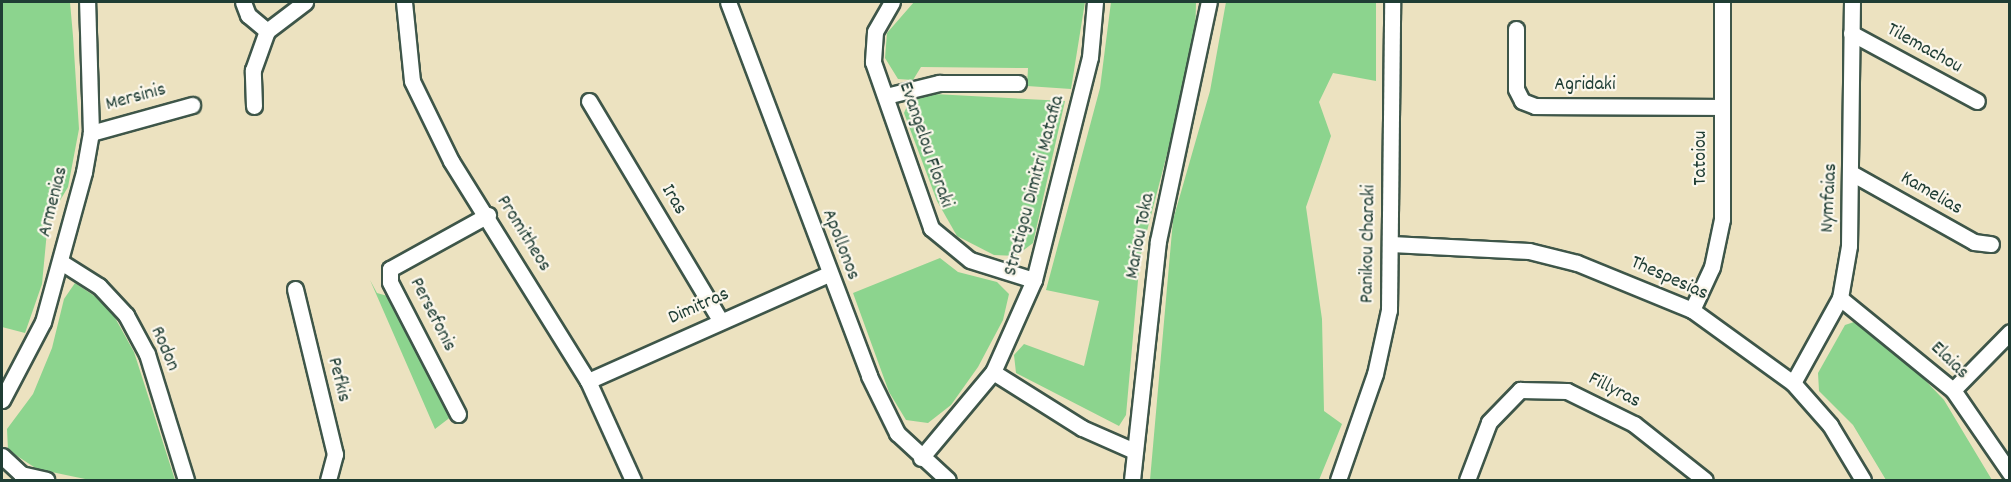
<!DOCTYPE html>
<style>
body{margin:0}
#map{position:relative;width:2011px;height:482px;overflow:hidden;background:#ece2c0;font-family:Dekko,sans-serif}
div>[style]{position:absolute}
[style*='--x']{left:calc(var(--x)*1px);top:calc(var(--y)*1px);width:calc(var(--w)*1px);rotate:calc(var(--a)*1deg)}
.green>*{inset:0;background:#8cd48e}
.roads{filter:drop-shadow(2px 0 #3e5649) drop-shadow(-2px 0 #3e5649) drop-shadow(0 2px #3e5649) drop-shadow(0 -2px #3e5649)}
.minor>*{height:15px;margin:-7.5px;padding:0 7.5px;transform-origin:7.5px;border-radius:7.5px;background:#fff}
span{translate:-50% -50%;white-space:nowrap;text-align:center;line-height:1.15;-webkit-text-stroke:4.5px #fbf7ec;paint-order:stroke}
.street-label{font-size:20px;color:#1f3d34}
.frame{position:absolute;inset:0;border:3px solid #1f3d34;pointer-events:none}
</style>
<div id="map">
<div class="green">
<i style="clip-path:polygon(2px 2px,70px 2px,73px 36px,79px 129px,68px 187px,48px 221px,42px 284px,25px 333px,2px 327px)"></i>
<i style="clip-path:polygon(914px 2px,1085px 2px,1071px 89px,1027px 86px,1028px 68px,921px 67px,913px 80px,898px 79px,885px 58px,887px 33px)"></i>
<i style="clip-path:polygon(1111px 2px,1196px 2px,1195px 46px,1140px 258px,1126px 415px,1119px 426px,1016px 373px,1014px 355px,1024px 344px,1084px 366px,1099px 301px,1046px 290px,1100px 88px)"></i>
<i style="clip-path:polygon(1226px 2px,1376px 2px,1376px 81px,1333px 73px,1319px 102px,1331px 136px,1306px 207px,1322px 319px,1324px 411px,1342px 424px,1319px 480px,1150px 480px,1173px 220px,1210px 91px)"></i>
<i style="clip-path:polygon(934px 94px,1065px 101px,1033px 243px,1016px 256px,994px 255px,957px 236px,937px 201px,904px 113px,911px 97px)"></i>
<i style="clip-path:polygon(940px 258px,958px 272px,997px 282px,1009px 294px,1003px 320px,978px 367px,951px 405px,928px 423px,906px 420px,889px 392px,853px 293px)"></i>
<i style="clip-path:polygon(370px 280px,377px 293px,391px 297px,452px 416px,435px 429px)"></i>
<i style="clip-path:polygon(75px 283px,108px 305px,134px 352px,175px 480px,90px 480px,37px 469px,8px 450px,7px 429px,33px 394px,52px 348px,64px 299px)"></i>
<i style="clip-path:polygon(1854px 322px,1900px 354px,1944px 400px,1992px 480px,1886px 480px,1853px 425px,1819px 391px,1818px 373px,1845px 325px)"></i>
</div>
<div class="roads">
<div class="minor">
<i style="--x:243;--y:2;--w:14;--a:69"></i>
<i style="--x:248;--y:15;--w:25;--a:40"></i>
<i style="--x:404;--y:2;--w:79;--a:84.2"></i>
<i style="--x:412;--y:81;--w:89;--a:64"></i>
<i style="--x:451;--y:161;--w:259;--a:58.1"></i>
<i style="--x:588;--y:381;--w:109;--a:65.6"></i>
<i style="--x:728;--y:2;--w:400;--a:69.3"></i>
<i style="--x:869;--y:376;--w:64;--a:63.8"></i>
<i style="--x:897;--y:433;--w:69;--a:42.7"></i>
<i style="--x:892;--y:2;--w:34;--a:120"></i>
<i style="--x:875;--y:32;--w:30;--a:94"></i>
<i style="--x:873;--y:62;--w:176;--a:70.7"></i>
<i style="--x:931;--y:228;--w:50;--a:39.4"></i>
<i style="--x:970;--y:260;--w:67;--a:17.4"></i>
<i style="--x:1516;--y:29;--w:60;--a:90"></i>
<i style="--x:1516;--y:89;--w:13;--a:63"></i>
<i style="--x:1522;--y:101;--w:14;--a:21"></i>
<i style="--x:1535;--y:106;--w:187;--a:0.3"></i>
<i style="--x:1851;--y:33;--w:143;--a:28.4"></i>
<i style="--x:886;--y:96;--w:55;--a:-13.8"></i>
<i style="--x:939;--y:83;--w:79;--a:0"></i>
<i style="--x:589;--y:101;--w:255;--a:59.1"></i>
<i style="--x:254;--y:106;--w:36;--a:-92"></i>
<i style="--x:253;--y:70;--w:41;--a:-70.3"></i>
<i style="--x:267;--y:31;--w:48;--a:-37.3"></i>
<i style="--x:91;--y:133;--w:105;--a:-15.5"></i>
<i style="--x:1853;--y:174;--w:139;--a:29.3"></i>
<i style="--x:1974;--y:242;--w:17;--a:7"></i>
<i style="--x:1391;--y:244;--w:138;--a:2.9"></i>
<i style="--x:1529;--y:251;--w:49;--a:14"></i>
<i style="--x:1577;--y:263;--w:124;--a:22.2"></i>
<i style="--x:1692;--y:310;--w:125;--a:35.9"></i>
<i style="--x:1793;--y:383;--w:56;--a:48.6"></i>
<i style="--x:1830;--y:425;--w:64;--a:59"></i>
<i style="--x:61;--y:262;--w:45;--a:32.3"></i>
<i style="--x:99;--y:286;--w:40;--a:47"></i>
<i style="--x:126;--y:315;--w:44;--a:61.7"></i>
<i style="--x:147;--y:354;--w:132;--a:72.8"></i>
<i style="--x:295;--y:289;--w:170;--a:76.4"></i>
<i style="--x:335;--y:454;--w:27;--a:105"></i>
<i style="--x:1840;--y:298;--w:146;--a:39.2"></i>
<i style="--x:1953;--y:390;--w:101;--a:55.5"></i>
<i style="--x:1692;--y:310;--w:47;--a:-65.1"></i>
<i style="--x:1712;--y:267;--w:49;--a:-78.2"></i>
<i style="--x:1722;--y:219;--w:217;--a:-90"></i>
<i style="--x:993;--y:372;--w:105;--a:32.2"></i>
<i style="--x:1082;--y:428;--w:55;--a:23.7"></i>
<i style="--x:588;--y:381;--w:263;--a:-24"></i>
<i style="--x:1793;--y:383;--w:97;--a:-61.1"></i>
<i style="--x:1840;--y:298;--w:53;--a:-80.2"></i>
<i style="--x:1849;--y:246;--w:244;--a:-89.3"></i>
<i style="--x:1953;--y:390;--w:81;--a:-45.5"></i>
<i style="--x:2;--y:400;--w:88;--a:-62.3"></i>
<i style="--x:43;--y:322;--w:156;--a:-74.7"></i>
<i style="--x:84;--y:172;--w:40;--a:-80"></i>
<i style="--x:91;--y:133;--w:131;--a:-91.7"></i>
<i style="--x:458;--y:414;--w:148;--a:-117.3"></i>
<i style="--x:390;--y:282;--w:13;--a:-90"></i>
<i style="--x:390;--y:269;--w:112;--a:-28.9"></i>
<i style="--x:2;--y:456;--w:26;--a:43"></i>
<i style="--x:21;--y:474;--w:26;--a:13"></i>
<i style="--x:921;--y:458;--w:112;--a:-50.1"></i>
<i style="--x:993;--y:372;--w:101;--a:-66"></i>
<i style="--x:1034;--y:280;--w:230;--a:-75.9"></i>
<i style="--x:1090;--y:57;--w:55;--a:-84.8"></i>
<i style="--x:1132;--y:480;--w:240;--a:-83.8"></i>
<i style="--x:1158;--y:241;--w:244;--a:-78"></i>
<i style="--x:1338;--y:480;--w:112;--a:-70.8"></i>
<i style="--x:1375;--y:374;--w:66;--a:-77.7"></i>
<i style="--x:1389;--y:310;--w:308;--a:-89.4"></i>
<i style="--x:1467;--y:480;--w:62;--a:-69.2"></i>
<i style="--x:1489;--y:422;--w:45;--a:-45.9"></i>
<i style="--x:1520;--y:390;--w:47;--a:1.2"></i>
<i style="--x:1567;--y:391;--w:75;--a:26.2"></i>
<i style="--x:1634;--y:424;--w:90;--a:38.3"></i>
</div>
</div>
<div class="street-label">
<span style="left:1924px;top:49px;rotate:29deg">Tilemachou</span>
<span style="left:1585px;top:85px">Agridaki</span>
<span style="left:136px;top:98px;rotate:-15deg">Mersinis</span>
<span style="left:925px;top:145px;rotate:71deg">Evangelou Floraki</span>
<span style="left:1701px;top:158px;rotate:-90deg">Tatoiou</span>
<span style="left:1035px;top:186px;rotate:-75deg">Stratigou Dimitri Matafia</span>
<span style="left:1931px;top:194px;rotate:30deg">Kamelias</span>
<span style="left:1830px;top:198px;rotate:-87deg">Nymfaias</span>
<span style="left:673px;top:200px;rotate:59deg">Iras</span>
<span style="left:54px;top:202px;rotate:-76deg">Armenias</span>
<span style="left:523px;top:234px;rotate:58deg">Promitheos</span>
<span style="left:1141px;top:236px;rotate:-79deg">Mariou Toka</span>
<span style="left:1369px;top:244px;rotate:-89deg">Panikou Charaki</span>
<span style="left:840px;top:245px;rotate:69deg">Apollonos</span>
<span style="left:1669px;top:279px;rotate:24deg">Thespesias</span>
<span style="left:699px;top:307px;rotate:-24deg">Dimitras</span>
<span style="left:432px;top:315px;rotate:63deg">Persefonis</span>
<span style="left:164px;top:349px;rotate:67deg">Rodon</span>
<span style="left:1949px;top:361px;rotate:44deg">Elaias</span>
<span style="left:338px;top:380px;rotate:76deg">Pefkis</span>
<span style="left:1614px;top:391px;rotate:27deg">Fillyras</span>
</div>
<div class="frame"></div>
</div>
